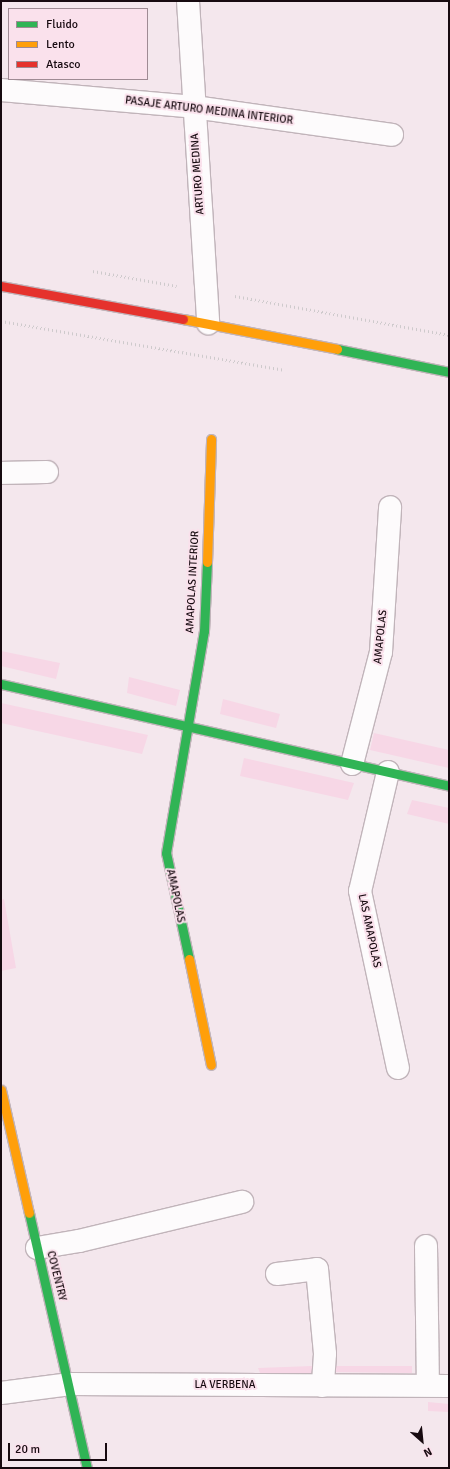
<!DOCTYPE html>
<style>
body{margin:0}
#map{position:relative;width:450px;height:1469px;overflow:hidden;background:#f4e7ed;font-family:Signika,sans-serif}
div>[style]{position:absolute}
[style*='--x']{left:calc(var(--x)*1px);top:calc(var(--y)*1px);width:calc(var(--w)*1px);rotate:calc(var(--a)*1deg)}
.green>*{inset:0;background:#f7d7e6}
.path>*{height:2.5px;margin-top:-1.25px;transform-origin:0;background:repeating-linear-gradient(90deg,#cecacc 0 1px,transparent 0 4px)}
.roads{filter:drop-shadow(1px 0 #c1b4ba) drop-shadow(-1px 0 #c1b4ba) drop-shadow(0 1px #c1b4ba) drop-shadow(0 -1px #c1b4ba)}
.street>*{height:22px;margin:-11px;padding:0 11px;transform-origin:11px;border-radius:11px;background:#fdfbfc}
.fast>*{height:9px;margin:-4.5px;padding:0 4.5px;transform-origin:4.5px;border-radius:4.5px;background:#30b455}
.slow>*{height:9px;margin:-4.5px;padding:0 4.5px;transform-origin:4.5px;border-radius:4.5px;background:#ff9f0a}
.jam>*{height:9px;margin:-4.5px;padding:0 4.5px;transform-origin:4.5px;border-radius:4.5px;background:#e5322d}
span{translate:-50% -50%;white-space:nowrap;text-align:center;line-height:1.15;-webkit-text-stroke:4px #fae1ec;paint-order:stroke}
.street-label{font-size:11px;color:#170a10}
.frame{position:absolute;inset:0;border:2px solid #170a10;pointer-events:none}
.legend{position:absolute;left:8px;top:8px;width:140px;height:72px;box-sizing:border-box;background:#fae1ec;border:1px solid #9f8b94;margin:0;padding:5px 7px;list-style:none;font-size:12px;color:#170a10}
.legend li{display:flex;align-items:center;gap:8px;height:20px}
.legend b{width:20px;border:1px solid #9f8b94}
.north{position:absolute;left:402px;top:1421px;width:40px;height:40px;-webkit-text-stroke:3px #fae1ec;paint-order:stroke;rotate:153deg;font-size:11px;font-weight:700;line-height:16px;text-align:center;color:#170a10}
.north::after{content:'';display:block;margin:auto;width:14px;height:18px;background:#170a10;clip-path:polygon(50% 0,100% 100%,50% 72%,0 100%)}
.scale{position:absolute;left:8px;top:1443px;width:99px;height:18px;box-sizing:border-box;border:2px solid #170a10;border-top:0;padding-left:5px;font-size:12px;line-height:14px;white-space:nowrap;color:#170a10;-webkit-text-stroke:3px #fae1ec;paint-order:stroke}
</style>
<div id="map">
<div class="green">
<i style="clip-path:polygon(1px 651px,60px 663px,56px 679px,1px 666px)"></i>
<i style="clip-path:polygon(129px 677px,180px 690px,176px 706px,127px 693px)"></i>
<i style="clip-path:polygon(223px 699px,280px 714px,276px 728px,220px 714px)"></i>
<i style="clip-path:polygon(1px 703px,148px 735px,142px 754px,1px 723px)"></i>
<i style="clip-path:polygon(374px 733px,449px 750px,449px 768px,370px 750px)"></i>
<i style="clip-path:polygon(244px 758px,354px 783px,348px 800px,240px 776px)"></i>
<i style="clip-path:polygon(412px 800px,449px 808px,449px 824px,407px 814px)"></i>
<i style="clip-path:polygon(4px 899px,16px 968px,1px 971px,1px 900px)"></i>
<i style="clip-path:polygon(312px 1366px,312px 1373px,260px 1373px,258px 1368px)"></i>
<i style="clip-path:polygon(331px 1366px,412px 1366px,412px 1373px,331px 1372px)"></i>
<i style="clip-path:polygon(428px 1402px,449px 1404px,449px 1412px,428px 1411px)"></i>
</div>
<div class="path">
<i style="--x:93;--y:271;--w:85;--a:10.1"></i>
<i style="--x:235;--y:296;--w:218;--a:10.3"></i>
<i style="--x:1;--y:321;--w:287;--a:9.8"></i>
</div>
<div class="roads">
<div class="street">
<i style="--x:188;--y:1;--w:323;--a:86.4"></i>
<i style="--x:1;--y:90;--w:194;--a:5"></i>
<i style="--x:194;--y:107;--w:200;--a:8"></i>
<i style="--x:1;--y:473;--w:46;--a:-1.2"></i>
<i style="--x:352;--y:764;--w:116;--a:-75.5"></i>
<i style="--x:381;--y:652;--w:145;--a:-86.4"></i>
<i style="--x:388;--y:772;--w:122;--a:103.2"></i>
<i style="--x:360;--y:891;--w:181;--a:77.9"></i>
<i style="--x:426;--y:1246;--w:139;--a:89.2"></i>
<i style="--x:37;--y:1248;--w:43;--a:-9.5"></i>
<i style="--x:79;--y:1241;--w:168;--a:-13.5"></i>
<i style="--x:277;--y:1274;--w:40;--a:-7.1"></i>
<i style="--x:317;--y:1269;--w:85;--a:84.6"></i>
<i style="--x:325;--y:1354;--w:32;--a:94"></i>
<i style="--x:1;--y:1393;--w:70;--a:-7.4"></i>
<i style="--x:70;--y:1384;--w:379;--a:0.3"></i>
</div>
<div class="fast">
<i style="--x:337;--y:349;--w:114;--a:11.6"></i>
<i style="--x:1;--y:684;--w:459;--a:12.8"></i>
<i style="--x:189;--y:959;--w:108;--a:-102.2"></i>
<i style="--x:166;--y:853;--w:225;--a:-80.3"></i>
<i style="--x:204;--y:631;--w:69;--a:-87.5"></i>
<i style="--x:29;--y:1213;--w:262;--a:77.2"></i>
</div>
<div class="slow">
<i style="--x:183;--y:319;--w:157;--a:11"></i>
<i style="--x:207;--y:562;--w:123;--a:-88.1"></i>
<i style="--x:189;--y:959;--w:108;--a:78.3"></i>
<i style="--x:1;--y:1090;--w:126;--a:77.2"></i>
</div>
<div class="jam">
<i style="--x:1;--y:286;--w:185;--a:10.3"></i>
</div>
</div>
<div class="street-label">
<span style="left:209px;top:111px;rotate:7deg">PASAJE ARTURO MEDINA INTERIOR</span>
<span style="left:198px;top:174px;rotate:-94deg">ARTURO MEDINA</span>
<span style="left:193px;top:582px;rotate:-87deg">AMAPOLAS INTERIOR</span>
<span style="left:381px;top:637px;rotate:-84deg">AMAPOLAS</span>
<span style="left:175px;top:896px;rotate:78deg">AMAPOLAS</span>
<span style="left:369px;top:931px;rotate:78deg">LAS AMAPOLAS</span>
<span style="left:56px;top:1276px;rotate:76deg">COVENTRY</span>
<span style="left:225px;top:1385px">LA VERBENA</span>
</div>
<div class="frame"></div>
<ul class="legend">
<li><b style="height:5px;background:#30b455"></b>Fluido</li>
<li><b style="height:5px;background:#ff9f0a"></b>Lento</li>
<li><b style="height:5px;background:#e5322d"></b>Atasco</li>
</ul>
<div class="north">N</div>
<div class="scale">20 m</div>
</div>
